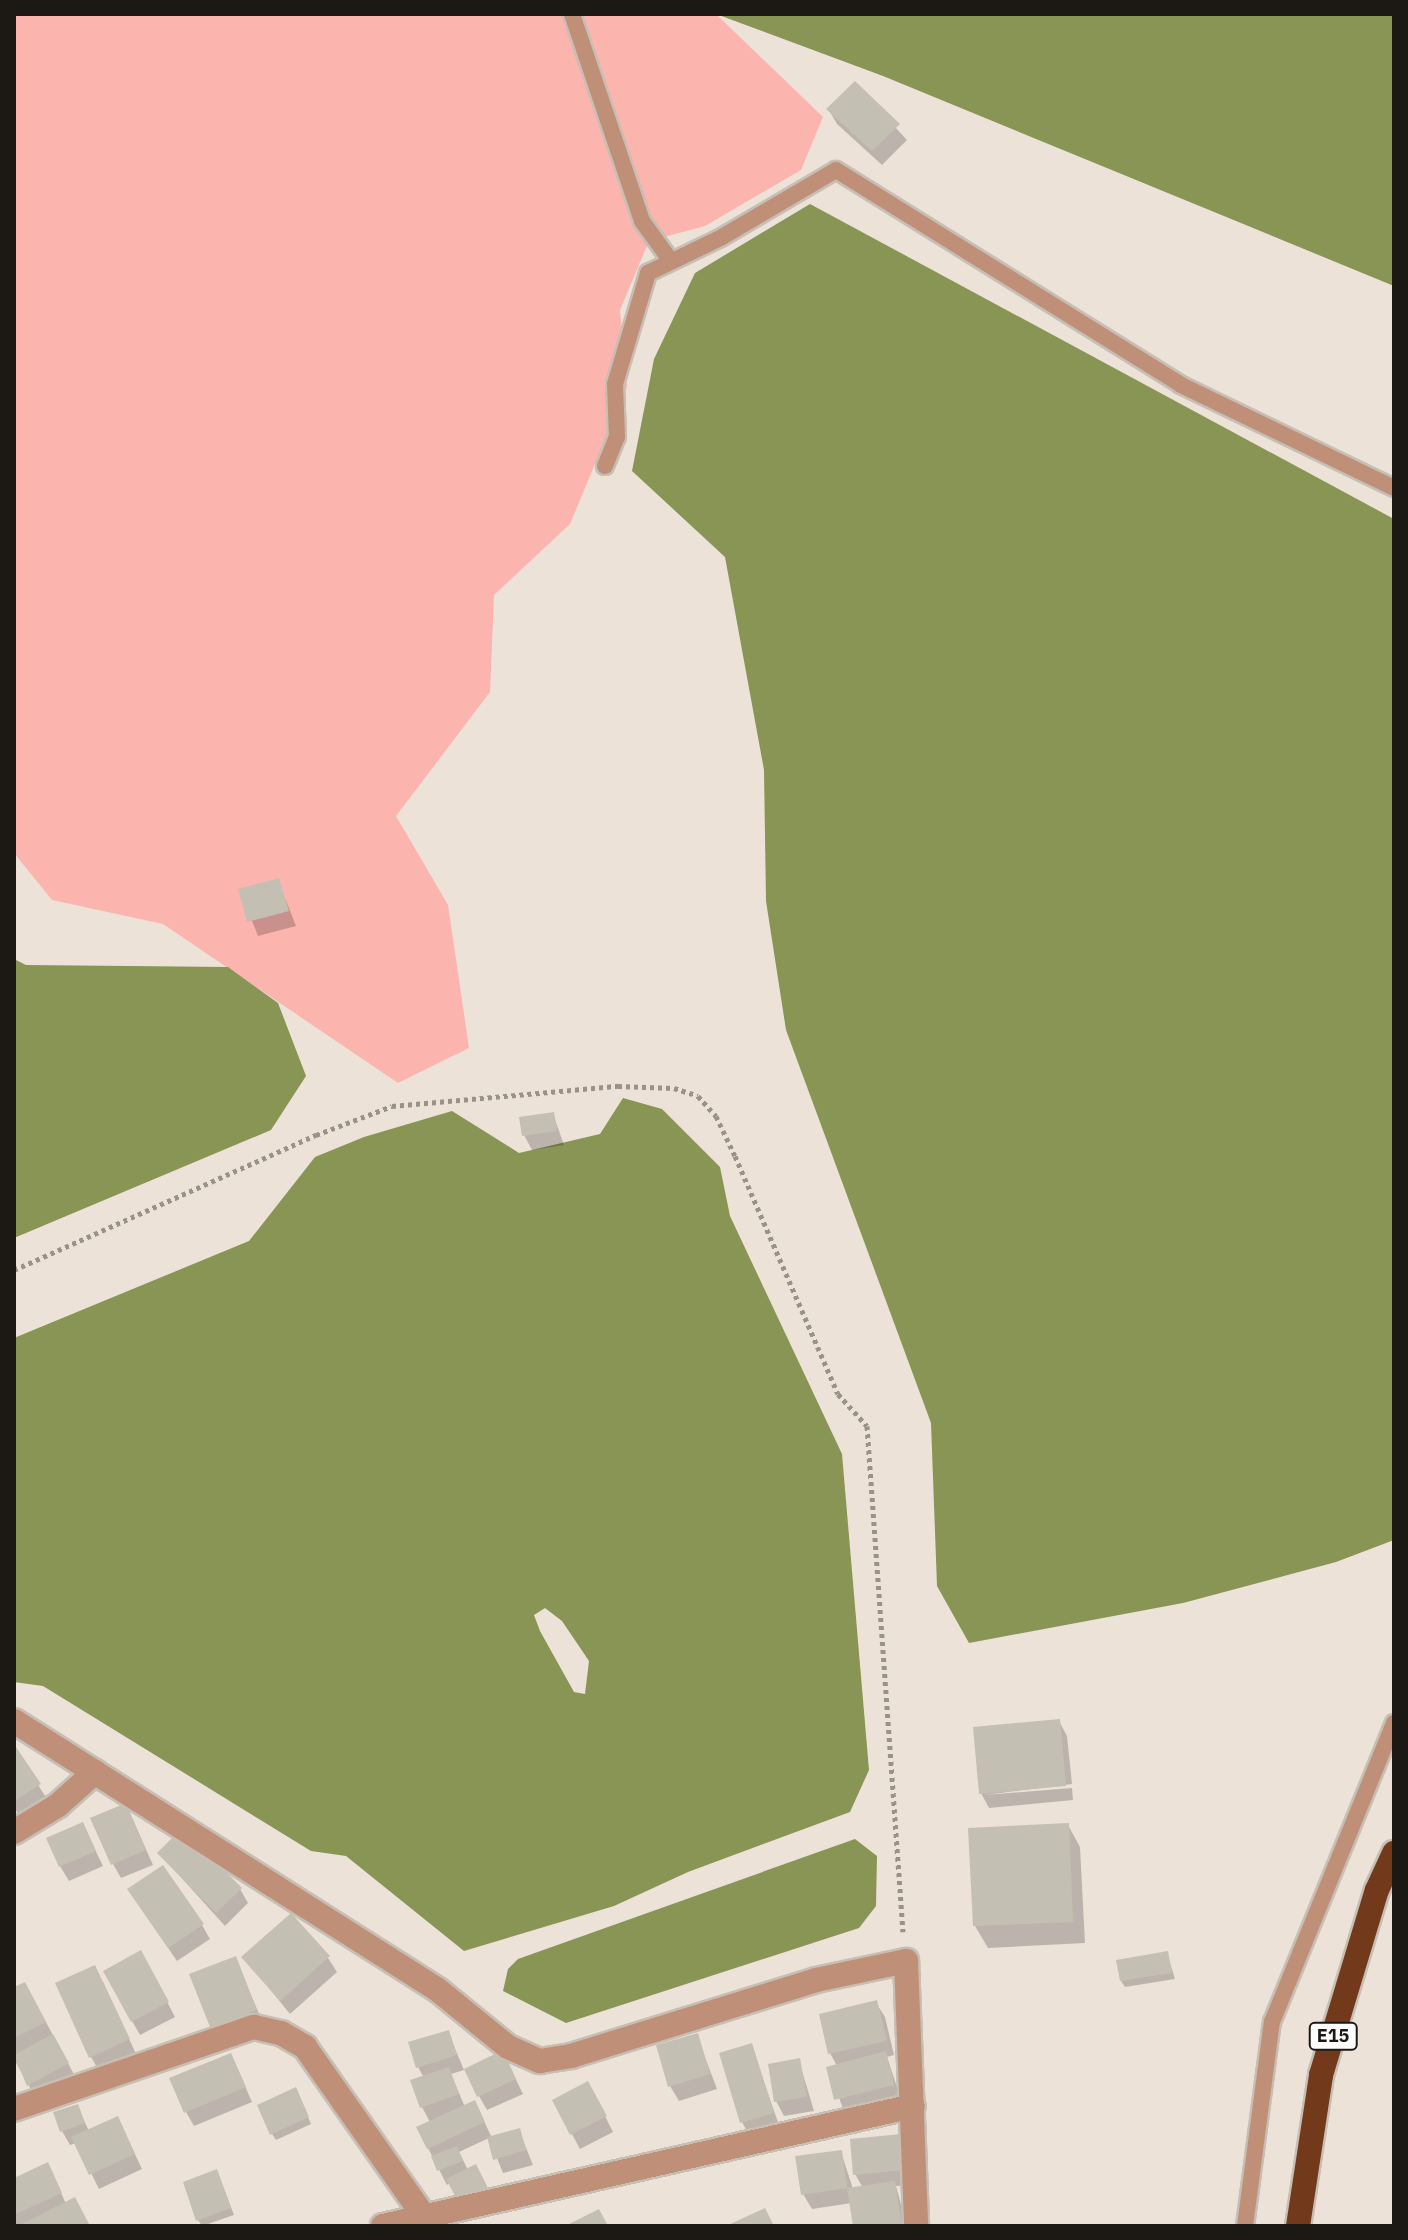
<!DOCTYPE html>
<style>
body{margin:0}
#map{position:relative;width:1408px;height:2240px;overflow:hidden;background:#ece2d7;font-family:"IBM Plex Sans",sans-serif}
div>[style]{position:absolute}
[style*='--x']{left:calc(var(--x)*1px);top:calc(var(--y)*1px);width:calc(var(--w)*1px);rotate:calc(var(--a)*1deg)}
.green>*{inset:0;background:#fcb4af}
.water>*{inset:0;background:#889554}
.shadow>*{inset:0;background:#0003}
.building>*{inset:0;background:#c3c0b3}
.path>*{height:5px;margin-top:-2.5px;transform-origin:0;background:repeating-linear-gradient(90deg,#999289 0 4px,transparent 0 8px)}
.roads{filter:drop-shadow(2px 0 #c7beb4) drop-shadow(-2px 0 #c7beb4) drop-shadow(0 2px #c7beb4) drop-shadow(0 -2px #c7beb4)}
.lane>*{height:16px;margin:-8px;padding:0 8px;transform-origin:8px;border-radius:8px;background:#bf8f78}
.street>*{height:24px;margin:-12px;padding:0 12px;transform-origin:12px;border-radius:12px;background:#bf8f78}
.highway>*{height:24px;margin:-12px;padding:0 12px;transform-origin:12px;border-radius:12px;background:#723a1b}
span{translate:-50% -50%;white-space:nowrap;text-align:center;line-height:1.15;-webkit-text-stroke:8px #fff;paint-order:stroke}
.shield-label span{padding:2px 6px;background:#fff;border:2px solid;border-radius:6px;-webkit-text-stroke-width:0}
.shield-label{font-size:18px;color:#1c1915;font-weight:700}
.frame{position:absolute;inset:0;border:16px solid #1c1915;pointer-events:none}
</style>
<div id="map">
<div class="green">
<i style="clip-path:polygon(14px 14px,716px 14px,823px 117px,801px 170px,705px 226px,649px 241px,620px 310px,627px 387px,570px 524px,494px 595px,490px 692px,396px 816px,448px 905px,469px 1048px,398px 1083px,163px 924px,52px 900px,14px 853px)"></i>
</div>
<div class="water">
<i style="clip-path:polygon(716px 14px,1394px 14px,1394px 286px,883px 76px)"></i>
<i style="clip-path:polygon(810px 204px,1394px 519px,1394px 1540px,1336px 1562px,1183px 1603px,969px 1643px,937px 1586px,931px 1423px,786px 1030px,766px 901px,764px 770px,725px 557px,632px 471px,654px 359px,695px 273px)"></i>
<i style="clip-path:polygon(14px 959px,26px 965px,228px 967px,278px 1003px,306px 1076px,271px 1130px,14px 1238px)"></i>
<i style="clip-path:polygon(evenodd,623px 1098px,662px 1109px,720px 1167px,730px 1216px,842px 1454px,869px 1770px,850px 1812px,688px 1872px,614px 1906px,464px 1951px,346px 1856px,311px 1851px,43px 1686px,14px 1682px,14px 1338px,249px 1241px,315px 1157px,364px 1137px,452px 1111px,519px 1153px,600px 1134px,623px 1098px,545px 1608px,562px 1621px,589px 1661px,585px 1694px,574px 1692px,540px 1631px,534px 1615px,545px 1608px)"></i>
<i style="clip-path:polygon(855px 1839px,877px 1856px,876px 1906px,859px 1928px,566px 2023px,503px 1991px,508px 1969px,518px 1959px)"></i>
</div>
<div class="shadow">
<i style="clip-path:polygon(855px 84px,907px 140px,882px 165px,837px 124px,829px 110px)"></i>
<i style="clip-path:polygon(278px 880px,296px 926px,258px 936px,240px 891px)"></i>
<i style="clip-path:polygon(553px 1114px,564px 1145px,532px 1150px,524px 1135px)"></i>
<i style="clip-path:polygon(1059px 1721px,1067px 1736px,1072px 1784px,985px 1795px,1072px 1788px,1073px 1800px,989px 1808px,981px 1793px)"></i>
<i style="clip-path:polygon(14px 1747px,47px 1799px,20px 1817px,14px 1807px)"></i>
<i style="clip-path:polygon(133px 1820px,153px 1865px,121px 1878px,113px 1864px)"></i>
<i style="clip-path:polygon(83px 1825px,103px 1866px,69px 1881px,60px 1866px)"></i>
<i style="clip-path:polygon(1068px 1825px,1080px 1847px,1085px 1943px,988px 1948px,975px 1926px)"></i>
<i style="clip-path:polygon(159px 1853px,240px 1889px,248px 1903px,225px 1926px)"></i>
<i style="clip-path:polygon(138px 1904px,202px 1925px,210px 1939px,177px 1961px)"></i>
<i style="clip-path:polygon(1167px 1953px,1175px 1979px,1125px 1987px,1121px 1981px)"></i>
<i style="clip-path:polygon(244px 1957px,328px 1958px,337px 1972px,290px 2014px)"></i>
<i style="clip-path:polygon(235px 1959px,264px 2025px,220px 2041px,192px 1975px)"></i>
<i style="clip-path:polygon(149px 1967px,175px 2017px,140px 2035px,132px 2021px)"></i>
<i style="clip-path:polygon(103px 1982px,136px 2054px,99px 2071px,91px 2057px)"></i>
<i style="clip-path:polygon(14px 1989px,33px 1998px,76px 2078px,37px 2100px,14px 2059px)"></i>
<i style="clip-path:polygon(876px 2003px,885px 2017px,894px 2055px,887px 2057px,901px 2099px,845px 2114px,828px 2068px,837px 2066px,830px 2053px)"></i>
<i style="clip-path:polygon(448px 2032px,464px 2070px,451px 2074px,465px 2107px,482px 2117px,492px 2138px,519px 2130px,533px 2165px,503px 2173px,489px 2138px,459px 2152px,468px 2170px,447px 2185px,428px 2148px,430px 2122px,422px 2107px,424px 2078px,418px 2067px)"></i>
<i style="clip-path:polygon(697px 2036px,717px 2089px,679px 2101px,670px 2086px)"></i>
<i style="clip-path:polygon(751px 2045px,780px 2128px,750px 2137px,742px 2122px)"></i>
<i style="clip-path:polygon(799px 2061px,814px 2111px,784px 2116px,776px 2101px)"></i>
<i style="clip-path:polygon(510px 2067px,523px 2094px,487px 2110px,479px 2096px)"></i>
<i style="clip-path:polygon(238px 2070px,252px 2102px,194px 2126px,186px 2112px)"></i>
<i style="clip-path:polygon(299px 2096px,311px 2124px,276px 2140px,272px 2134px)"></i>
<i style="clip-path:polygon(596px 2098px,613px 2132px,580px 2149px,554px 2101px)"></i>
<i style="clip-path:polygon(77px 2106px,89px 2131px,118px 2118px,142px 2169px,99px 2189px,76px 2143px,70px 2145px,62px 2131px)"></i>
<i style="clip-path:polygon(900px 2136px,911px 2185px,896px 2186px,907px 2226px,855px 2226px,852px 2203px,812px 2209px,803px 2194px,841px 2152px,853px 2189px,863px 2188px,855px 2174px)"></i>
<i style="clip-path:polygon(220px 2178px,234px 2215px,202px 2226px,198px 2220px)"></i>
<i style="clip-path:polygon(55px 2179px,66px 2204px,89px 2226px,14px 2226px,14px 2180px)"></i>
</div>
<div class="building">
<i style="clip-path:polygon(855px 81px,900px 124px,872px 151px,826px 109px)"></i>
<i style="clip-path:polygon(279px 878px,289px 911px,247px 922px,238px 889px)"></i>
<i style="clip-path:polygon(554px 1112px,557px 1131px,522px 1136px,519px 1117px)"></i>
<i style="clip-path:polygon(1060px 1719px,1066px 1786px,979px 1794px,973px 1727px)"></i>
<i style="clip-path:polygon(14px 1744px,41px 1784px,14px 1801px)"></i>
<i style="clip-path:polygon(126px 1803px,146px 1850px,111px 1865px,90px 1818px)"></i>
<i style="clip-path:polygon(83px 1822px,96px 1851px,59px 1867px,46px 1838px)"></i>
<i style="clip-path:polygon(1069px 1823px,1073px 1922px,973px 1926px,968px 1828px)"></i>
<i style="clip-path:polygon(182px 1828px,242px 1888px,216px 1913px,157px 1853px)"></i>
<i style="clip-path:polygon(163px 1865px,204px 1924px,168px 1948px,127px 1889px)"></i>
<i style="clip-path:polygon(291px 1913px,330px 1956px,280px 2001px,241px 1957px)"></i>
<i style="clip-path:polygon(141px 1950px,169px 2002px,131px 2022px,103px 1971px)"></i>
<i style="clip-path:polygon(1168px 1951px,1172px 1973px,1120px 1981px,1116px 1960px)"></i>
<i style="clip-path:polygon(236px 1956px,257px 2010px,210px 2027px,189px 1974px)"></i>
<i style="clip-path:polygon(95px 1965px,130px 2039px,89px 2058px,55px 1983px)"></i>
<i style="clip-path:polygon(25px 1982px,46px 2022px,14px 2038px,14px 1987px)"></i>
<i style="clip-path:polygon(877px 2000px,887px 2041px,828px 2054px,819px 2014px)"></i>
<i style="clip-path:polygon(449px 2030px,457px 2055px,416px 2068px,408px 2042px)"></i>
<i style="clip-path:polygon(698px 2033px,710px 2074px,668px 2087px,656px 2045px)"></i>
<i style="clip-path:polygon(53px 2034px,69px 2063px,27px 2086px,14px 2055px)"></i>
<i style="clip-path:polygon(752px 2043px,774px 2113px,740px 2123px,719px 2053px)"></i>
<i style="clip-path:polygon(503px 2050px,516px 2079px,477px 2097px,464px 2069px)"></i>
<i style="clip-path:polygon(886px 2051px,894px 2085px,834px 2100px,826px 2067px)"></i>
<i style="clip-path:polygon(231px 2053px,246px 2087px,184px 2113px,169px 2078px)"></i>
<i style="clip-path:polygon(800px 2058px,807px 2097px,774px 2102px,768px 2064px)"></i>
<i style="clip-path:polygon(449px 2067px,459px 2094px,420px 2108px,410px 2080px)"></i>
<i style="clip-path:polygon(588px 2081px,607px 2116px,570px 2135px,552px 2100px)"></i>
<i style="clip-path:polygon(296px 2087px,309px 2117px,270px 2135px,257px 2105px)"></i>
<i style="clip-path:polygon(475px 2100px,485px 2122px,427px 2149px,416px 2127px)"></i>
<i style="clip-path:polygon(78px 2104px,85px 2123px,60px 2132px,53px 2112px)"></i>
<i style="clip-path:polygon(118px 2116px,135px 2154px,89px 2175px,71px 2137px)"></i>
<i style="clip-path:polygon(520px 2128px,526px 2150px,493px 2160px,487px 2137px)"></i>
<i style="clip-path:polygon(901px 2134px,904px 2170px,853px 2175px,850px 2139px)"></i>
<i style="clip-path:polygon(457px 2146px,463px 2161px,437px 2171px,431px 2156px)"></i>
<i style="clip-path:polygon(842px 2150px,847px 2188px,801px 2195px,795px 2156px)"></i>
<i style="clip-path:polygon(48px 2162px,62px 2193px,14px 2215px,14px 2178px)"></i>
<i style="clip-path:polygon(476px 2164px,489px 2190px,460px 2205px,446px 2179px)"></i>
<i style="clip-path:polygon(217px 2169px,231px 2208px,196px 2221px,183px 2182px)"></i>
<i style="clip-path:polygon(895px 2181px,902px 2226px,853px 2226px,847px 2188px)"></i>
<i style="clip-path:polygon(75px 2197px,90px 2226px,23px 2226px,22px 2224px)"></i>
<i style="clip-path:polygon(765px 2208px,774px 2226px,726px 2226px)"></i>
<i style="clip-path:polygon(599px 2209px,608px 2226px,565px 2226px)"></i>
</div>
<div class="path">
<i style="--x:14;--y:1270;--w:331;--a:-24.1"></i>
<i style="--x:316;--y:1135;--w:81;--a:-20.9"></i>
<i style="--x:392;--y:1106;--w:227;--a:-5.1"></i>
<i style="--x:618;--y:1086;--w:56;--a:2"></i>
<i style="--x:674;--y:1088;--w:25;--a:18"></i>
<i style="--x:698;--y:1096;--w:27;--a:48"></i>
<i style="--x:716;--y:1116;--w:44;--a:64.6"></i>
<i style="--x:735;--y:1156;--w:259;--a:66.6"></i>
<i style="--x:838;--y:1394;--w:43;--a:47.8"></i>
<i style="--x:867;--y:1426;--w:507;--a:85.93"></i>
</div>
<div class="roads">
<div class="lane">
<i style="--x:572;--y:14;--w:219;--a:71.3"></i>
<i style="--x:642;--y:221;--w:49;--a:54.1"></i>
<i style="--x:605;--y:466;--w:31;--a:-68"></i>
<i style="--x:617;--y:437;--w:53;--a:-92.2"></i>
<i style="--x:615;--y:384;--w:116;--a:-73.4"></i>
<i style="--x:648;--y:273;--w:82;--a:-25.9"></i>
<i style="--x:722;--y:237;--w:132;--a:-30.4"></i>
<i style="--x:836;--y:170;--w:407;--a:31.9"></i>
<i style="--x:1181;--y:385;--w:237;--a:25.8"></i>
<i style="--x:1245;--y:2226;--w:206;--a:-82.5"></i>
<i style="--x:1272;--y:2022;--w:323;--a:-67.8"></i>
</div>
<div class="street">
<i style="--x:14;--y:1721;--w:502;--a:32.39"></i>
<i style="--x:438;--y:1990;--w:90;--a:39.2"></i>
<i style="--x:508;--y:2047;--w:35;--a:24"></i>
<i style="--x:540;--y:2061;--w:31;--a:-9"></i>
<i style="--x:571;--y:2056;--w:257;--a:-17.2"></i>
<i style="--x:816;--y:1980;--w:92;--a:-11.9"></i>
<i style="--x:906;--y:1961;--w:265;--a:87.8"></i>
<i style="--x:14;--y:1832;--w:50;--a:-31.2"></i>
<i style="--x:57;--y:1806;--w:51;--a:-41.8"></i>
<i style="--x:14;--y:2109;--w:254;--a:-18.9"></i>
<i style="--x:254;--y:2027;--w:28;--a:13"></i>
<i style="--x:281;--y:2033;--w:28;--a:30"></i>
<i style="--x:305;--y:2047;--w:219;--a:54.9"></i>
<i style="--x:383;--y:2226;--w:543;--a:-12.76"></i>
</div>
<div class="highway">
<i style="--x:1298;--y:2226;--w:153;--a:-81.3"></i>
<i style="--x:1321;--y:2075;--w:193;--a:-73.2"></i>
<i style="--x:1377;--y:1890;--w:41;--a:-65.3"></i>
</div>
</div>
<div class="shield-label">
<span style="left:1333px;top:2036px">E15</span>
</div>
<div class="frame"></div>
</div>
